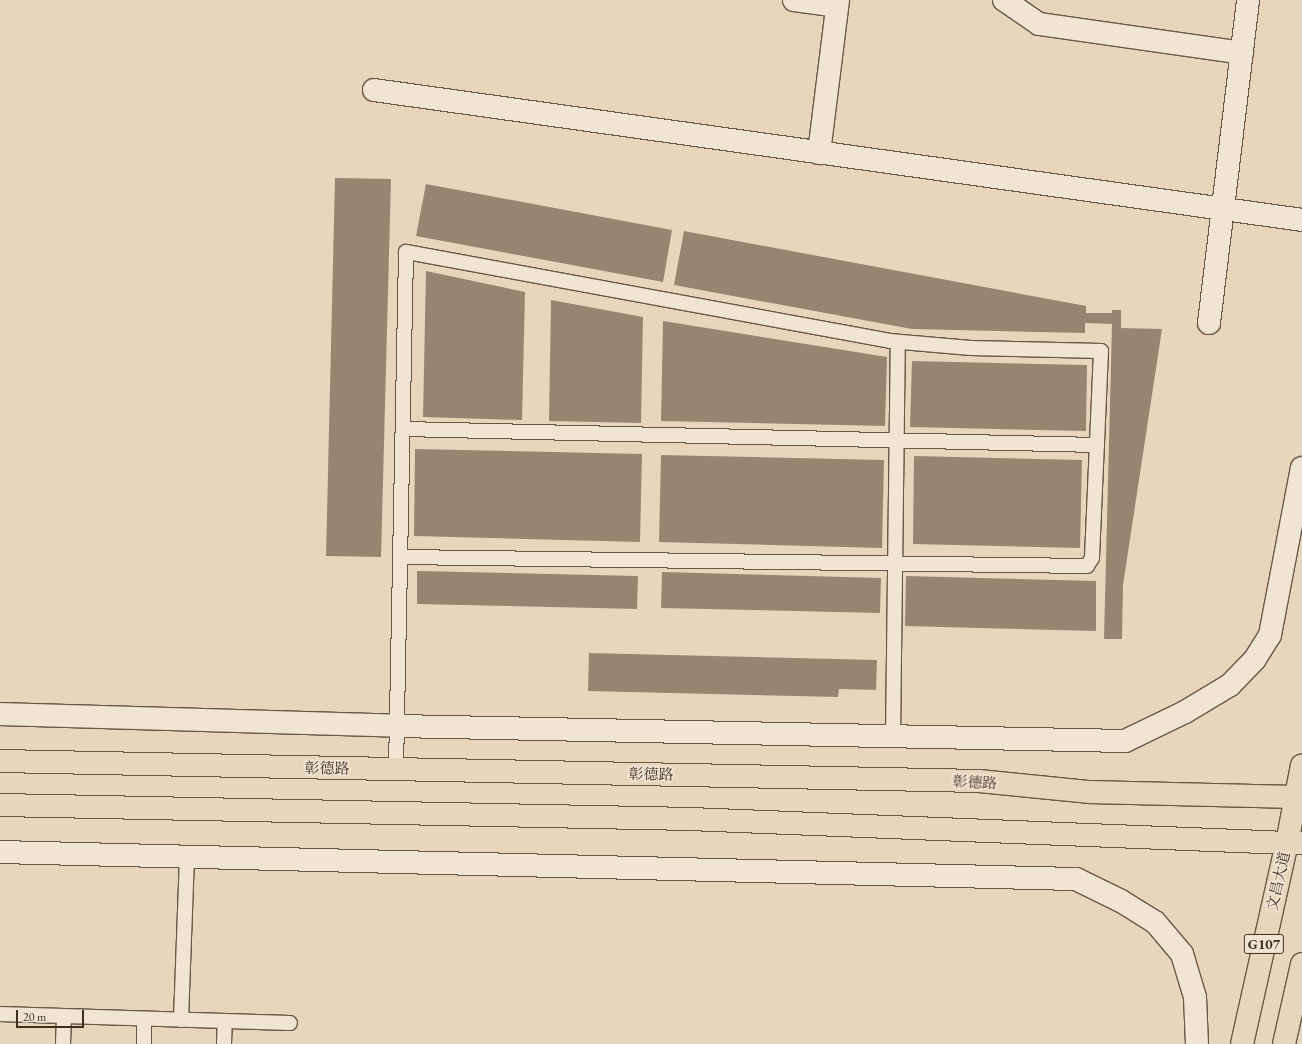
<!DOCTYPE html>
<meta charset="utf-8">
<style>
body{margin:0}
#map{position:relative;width:1302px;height:1044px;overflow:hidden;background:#e8d6bc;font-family:"EB Garamond","Noto Serif SC",serif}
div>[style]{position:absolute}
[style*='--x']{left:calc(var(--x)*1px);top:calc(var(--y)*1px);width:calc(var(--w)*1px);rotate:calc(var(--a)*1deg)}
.building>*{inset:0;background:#978572}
.roads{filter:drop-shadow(1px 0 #6a5748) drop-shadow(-1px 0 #6a5748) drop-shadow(0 1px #6a5748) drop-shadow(0 -1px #6a5748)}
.lane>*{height:14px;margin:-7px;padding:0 7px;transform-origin:7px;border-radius:7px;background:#f0e4d3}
.street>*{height:22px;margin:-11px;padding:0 11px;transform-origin:11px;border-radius:11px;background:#f0e4d3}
.primary>*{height:22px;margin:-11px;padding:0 11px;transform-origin:11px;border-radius:11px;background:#e8d6bc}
.highway>*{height:22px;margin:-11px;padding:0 11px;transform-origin:11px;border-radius:11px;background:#e8d6bc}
span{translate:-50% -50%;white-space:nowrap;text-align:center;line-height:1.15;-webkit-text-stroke:3.5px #f0e4d3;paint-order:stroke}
.shield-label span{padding:1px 3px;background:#f0e4d3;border:1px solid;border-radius:3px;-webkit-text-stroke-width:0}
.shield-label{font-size:14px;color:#402d22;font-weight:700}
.street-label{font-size:15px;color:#402d22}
.scale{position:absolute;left:16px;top:1010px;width:68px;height:18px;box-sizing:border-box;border:2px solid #402d22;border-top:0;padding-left:5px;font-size:12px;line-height:14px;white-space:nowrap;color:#402d22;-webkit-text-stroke:3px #f0e4d3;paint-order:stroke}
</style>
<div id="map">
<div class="building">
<i style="clip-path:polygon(335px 178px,391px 179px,381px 557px,326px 556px)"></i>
<i style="clip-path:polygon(426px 184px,672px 230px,663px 282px,416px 236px)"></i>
<i style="clip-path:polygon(684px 231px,1086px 306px,1086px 313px,1112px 313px,1112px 310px,1121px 310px,1121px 328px,1162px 329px,1123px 585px,1122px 639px,1104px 639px,1112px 324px,1085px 323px,1085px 333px,912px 329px,674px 285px)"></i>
<i style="clip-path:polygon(426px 271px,525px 292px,522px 420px,423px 417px)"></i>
<i style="clip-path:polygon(551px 300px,643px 317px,641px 423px,549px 421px)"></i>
<i style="clip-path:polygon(663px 321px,887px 357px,885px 426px,661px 421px)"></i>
<i style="clip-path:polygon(912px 361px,1087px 365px,1086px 431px,910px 427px)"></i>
<i style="clip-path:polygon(415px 449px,642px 454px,640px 542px,414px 536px)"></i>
<i style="clip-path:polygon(661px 455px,884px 460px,882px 548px,659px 542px)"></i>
<i style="clip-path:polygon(914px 456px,1082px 460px,1080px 548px,913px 544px)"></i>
<i style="clip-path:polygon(417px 571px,638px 576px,637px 609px,417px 604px)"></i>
<i style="clip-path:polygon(662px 572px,881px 578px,880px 613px,661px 608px)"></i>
<i style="clip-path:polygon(906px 576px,1096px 581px,1096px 631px,905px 626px)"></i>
<i style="clip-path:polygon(589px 653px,877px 660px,876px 690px,839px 689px,838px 697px,588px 691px)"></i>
</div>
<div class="roads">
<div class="lane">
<i style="--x:403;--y:429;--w:694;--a:1.32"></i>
<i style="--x:893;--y:737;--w:395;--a:-89.3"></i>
<i style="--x:396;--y:769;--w:517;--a:-88.89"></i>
<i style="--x:406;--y:252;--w:492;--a:10.4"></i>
<i style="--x:890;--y:341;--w:81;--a:4.9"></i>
<i style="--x:971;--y:348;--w:130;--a:1.3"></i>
<i style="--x:1101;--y:351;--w:207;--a:92.5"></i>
<i style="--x:1092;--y:558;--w:9;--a:122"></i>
<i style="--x:1087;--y:566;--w:687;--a:-179.25"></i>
<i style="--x:0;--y:1014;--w:290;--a:1.8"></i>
<i style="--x:181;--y:1020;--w:163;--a:-87.9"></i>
<i style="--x:63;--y:1044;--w:28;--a:-88"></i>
<i style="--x:144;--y:1044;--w:25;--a:-90"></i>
<i style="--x:224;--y:1044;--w:23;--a:-88"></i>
</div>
<div class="street">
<i style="--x:794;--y:0;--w:43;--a:7.9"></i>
<i style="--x:1004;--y:0;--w:42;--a:34.4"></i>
<i style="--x:1039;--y:24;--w:205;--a:8.1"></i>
<i style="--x:374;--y:90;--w:937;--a:7.97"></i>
<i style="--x:819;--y:153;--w:154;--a:-82.9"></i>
<i style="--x:1209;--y:323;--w:325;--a:-83.1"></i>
<i style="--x:0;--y:714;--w:397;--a:1.7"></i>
<i style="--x:397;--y:726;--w:728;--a:1.18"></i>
<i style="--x:1125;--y:741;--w:67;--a:-25.8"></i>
<i style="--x:1185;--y:712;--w:52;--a:-31"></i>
<i style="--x:1230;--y:685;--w:36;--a:-46"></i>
<i style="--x:1255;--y:659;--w:28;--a:-58"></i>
<i style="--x:1270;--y:635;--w:170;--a:-79.2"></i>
<i style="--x:0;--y:852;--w:1076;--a:1.44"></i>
<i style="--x:1076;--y:879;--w:50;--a:26.1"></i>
<i style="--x:1121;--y:901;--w:40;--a:32"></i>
<i style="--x:1155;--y:922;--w:42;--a:49.8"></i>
<i style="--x:1182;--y:954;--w:45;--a:73.2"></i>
<i style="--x:1195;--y:997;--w:47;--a:87.6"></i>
</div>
<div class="primary">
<i style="--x:0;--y:761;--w:979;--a:1.17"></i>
<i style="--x:979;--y:781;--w:112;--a:5.7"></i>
<i style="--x:1090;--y:792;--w:206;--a:1.4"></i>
<i style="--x:0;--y:805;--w:690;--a:1.16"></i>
<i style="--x:690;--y:819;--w:597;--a:2.3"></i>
<i style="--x:1287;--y:843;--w:79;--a:-79.1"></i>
</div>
<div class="highway">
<i style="--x:1296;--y:797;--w:6;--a:0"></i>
<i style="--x:1242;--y:1044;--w:206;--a:-77.4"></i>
<i style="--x:1287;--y:843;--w:15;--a:0"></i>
<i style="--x:1284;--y:1044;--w:82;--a:-77.3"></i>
</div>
</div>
<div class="shield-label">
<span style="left:1264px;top:944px">G107</span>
</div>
<div class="street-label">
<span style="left:327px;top:768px;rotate:1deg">彰德路</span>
<span style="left:651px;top:774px;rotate:1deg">彰德路</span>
<span style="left:975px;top:782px;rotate:3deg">彰德路</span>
<span style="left:1278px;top:881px;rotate:-77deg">文昌大道</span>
</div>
<div class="scale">20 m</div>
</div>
